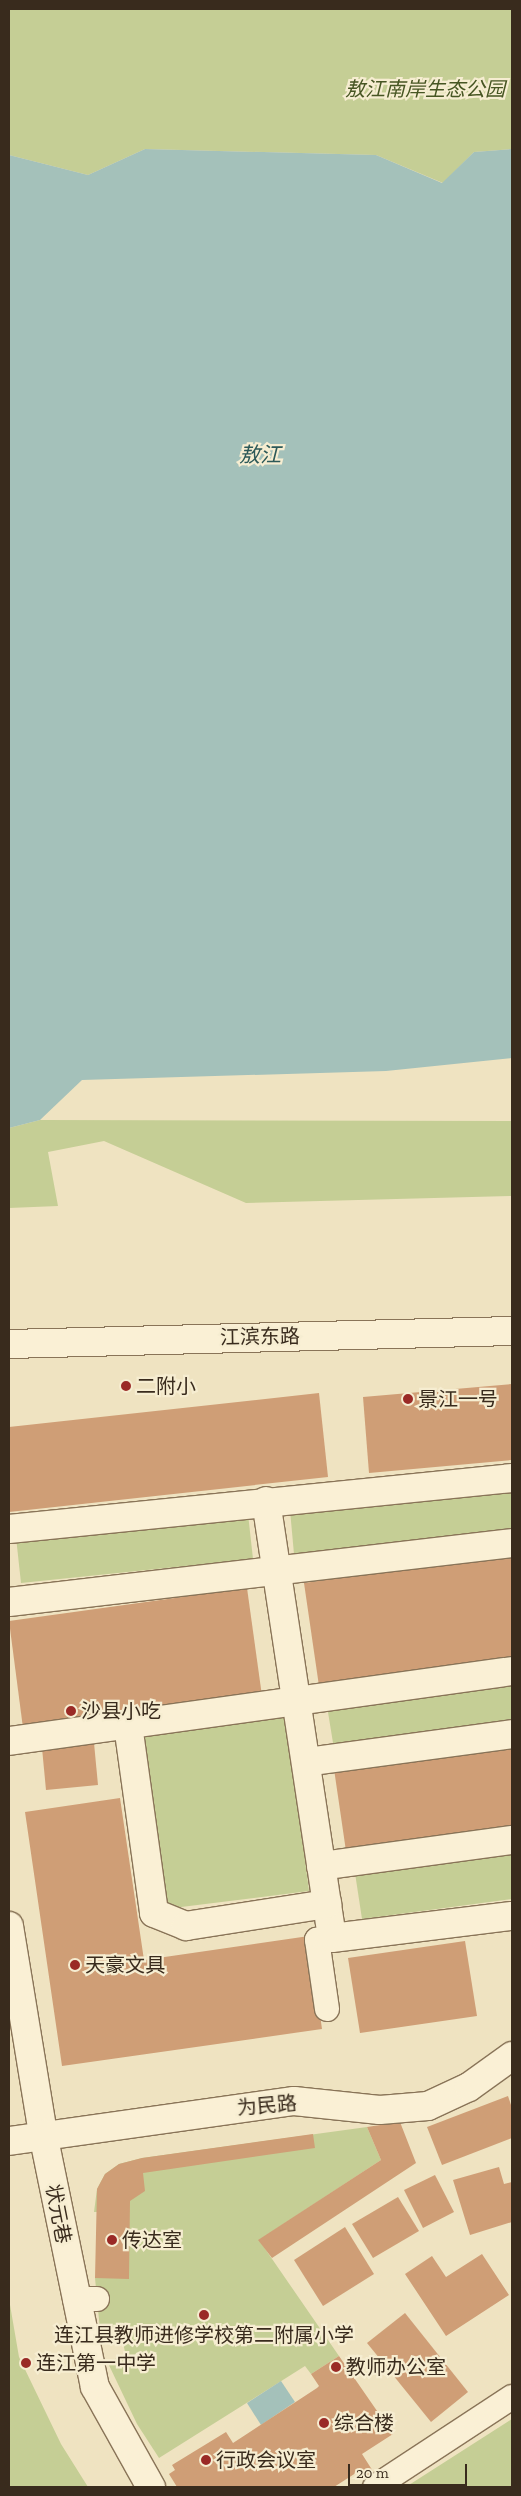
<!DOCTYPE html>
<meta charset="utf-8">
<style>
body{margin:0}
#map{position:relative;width:521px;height:2496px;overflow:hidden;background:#efe3c1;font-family:"Zilla Slab","Noto Sans SC",serif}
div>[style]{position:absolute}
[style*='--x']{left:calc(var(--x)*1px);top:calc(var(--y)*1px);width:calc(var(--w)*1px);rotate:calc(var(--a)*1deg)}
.green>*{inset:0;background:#c5ce95}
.water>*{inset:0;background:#a4c1ba}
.building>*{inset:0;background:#cf9e76}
.roads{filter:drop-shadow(1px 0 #897458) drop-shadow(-1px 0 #897458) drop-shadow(0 1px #897458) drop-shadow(0 -1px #897458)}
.lane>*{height:24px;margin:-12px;padding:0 12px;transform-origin:12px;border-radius:12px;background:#faf0d5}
.street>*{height:28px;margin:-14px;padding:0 14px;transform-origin:14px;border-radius:14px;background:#faf0d5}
.secondary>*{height:28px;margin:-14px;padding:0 14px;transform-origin:14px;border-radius:14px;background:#faf0d5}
.dots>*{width:14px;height:14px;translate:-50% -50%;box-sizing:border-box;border:2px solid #f6edd1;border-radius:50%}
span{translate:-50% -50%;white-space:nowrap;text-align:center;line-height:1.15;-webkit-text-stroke:4.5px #f6edd1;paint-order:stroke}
.park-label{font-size:20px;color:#475623;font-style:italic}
.street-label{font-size:20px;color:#392b1d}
.poi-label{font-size:20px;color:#392b1d}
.left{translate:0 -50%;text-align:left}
.water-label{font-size:21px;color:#2c5958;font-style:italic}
.frame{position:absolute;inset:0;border:10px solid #392b1d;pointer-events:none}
.scale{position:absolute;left:348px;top:2464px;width:119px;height:22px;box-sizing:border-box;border:2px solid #392b1d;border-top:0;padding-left:6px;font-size:15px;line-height:18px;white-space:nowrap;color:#392b1d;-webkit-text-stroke:4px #f6edd1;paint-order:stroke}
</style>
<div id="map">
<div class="green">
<i style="clip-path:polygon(9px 9px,512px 9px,512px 149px,474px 152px,443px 183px,376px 155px,145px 149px,88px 175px,9px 155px)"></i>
<i style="clip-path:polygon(40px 1120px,512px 1121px,512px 1196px,246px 1203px,104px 1141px,48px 1152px,58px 1206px,9px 1208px,9px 1128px)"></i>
<i style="clip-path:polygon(512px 1489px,512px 1533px,294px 1554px,290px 1510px)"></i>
<i style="clip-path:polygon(248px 1514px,253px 1559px,21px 1583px,16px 1537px)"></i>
<i style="clip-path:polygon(512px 1678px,512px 1722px,334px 1749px,327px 1706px)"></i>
<i style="clip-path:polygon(287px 1717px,309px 1891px,165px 1909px,144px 1734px)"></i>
<i style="clip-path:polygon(512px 1852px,512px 1899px,362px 1919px,355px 1873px)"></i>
<i style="clip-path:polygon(367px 2127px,381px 2160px,259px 2240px,339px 2356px,311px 2374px,305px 2366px,159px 2458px,137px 2424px,107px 2361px,126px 2356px,119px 2326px,100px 2330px,95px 2278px,128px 2278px,129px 2212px,94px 2212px,97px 2189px,105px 2174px,119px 2164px,142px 2158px)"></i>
<i style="clip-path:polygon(9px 2299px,19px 2357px,61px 2444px,88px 2487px,9px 2487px)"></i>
<i style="clip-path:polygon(512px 2419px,512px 2487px,405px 2487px,412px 2483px)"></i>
</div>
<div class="water">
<i style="clip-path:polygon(145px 149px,376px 155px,442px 183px,474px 152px,512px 149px,512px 1058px,386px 1071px,82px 1080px,40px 1120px,9px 1128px,9px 155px,88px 175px)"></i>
<i style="clip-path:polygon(281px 2381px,295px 2402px,261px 2425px,247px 2403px)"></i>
</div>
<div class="building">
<i style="clip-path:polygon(512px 1384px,512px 1460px,369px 1473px,363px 1397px)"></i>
<i style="clip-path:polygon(319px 1393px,328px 1477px,9px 1512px,9px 1427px)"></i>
<i style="clip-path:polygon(512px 1553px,512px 1659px,319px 1686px,304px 1583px)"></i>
<i style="clip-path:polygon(247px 1588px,262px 1696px,23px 1728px,9px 1621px)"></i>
<i style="clip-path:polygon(94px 1743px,98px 1785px,46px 1790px,42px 1748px)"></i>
<i style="clip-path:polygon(512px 1744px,512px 1827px,346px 1851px,334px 1769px)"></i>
<i style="clip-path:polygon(120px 1798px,144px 1960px,309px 1936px,322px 2029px,62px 2066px,25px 1812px)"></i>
<i style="clip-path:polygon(465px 1941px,477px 2016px,360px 2033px,348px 1958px)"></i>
<i style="clip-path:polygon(508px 2096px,512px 2108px,512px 2138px,442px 2165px,427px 2127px)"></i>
<i style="clip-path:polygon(400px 2122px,416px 2163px,272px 2258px,258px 2240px,381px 2160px,367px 2127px)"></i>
<i style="clip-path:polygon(313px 2134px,315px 2148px,143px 2173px,145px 2191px,130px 2201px,129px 2279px,95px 2278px,97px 2189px,105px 2174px,119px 2164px,142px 2158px)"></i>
<i style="clip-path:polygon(499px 2167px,504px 2184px,512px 2182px,512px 2222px,470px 2235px,453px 2180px)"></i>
<i style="clip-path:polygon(435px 2175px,454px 2212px,423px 2228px,404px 2190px)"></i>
<i style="clip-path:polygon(398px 2197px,419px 2231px,373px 2258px,352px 2224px)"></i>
<i style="clip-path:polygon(345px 2227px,374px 2274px,323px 2306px,294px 2260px)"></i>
<i style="clip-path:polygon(482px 2254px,509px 2295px,446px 2336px,405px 2274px,432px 2256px,446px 2277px)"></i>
<i style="clip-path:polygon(405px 2313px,468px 2392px,431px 2422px,367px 2343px)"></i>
<i style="clip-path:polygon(339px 2356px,393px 2434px,362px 2454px,383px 2487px,369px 2487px,359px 2471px,334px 2487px,177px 2487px,169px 2474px,175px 2470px,172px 2465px,226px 2432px,233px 2443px,317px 2388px,319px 2386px,311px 2374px)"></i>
</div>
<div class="roads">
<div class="lane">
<i style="--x:327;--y:2009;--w:70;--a:-98.2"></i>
<i style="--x:317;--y:1940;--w:15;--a:-8"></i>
<i style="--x:75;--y:2299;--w:22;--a:0"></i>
<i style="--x:375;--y:2487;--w:164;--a:-33.3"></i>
</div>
<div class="street">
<i style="--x:266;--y:1501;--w:442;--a:81.4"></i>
<i style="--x:332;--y:1938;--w:181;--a:-7"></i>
<i style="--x:9;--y:1529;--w:506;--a:-5.79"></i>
<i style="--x:9;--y:1602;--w:506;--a:-6.69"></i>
<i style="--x:128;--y:1725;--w:190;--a:82.1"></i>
<i style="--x:154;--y:1913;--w:35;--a:22"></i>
<i style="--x:186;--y:1926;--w:143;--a:-8.9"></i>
<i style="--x:9;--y:1741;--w:508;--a:-7.92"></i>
<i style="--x:306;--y:1762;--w:208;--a:-7.7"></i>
<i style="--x:321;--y:1866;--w:193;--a:-7.8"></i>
</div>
<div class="secondary">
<i style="--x:9;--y:1344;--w:503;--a:-1.48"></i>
<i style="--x:9;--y:1926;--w:211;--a:80.7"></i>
<i style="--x:43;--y:2134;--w:258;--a:78.4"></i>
<i style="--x:95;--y:2387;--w:115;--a:60.8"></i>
<i style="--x:9;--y:2141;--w:288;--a:-8"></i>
<i style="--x:294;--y:2101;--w:86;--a:6"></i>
<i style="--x:380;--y:2110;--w:48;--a:-4.8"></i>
<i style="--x:428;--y:2106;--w:45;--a:-24.9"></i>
<i style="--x:469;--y:2087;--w:53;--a:-35.8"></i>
</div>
</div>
<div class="dots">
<i style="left:126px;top:1386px;background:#9a2a26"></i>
<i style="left:408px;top:1399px;background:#9a2a26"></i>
<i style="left:71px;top:1711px;background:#9a2a26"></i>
<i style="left:75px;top:1965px;background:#9a2a26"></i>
<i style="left:112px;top:2240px;background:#9a2a26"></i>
<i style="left:204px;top:2315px;background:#9a2a26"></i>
<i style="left:26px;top:2363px;background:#9a2a26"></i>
<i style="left:336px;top:2367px;background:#9a2a26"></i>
<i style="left:324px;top:2423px;background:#9a2a26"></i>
<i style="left:206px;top:2460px;background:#9a2a26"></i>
</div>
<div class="park-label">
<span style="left:425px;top:89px">敖江南岸生态公园</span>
</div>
<div class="street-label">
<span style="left:260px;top:1337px;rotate:-1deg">江滨东路</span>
<span style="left:267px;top:2106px;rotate:-5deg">为民路</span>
<span style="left:58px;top:2214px;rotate:79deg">状元巷</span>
</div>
<div class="poi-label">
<span class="left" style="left:136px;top:1386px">二附小</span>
<span class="left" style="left:418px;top:1399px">景江一号</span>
<span class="left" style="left:81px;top:1711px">沙县小吃</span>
<span class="left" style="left:85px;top:1965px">天豪文具</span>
<span class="left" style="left:122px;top:2240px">传达室</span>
<span style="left:204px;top:2335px">连江县教师进修学校第二附属小学</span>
<span class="left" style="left:36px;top:2363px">连江第一中学</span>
<span class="left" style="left:346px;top:2367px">教师办公室</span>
<span class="left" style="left:334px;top:2423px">综合楼</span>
<span class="left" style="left:216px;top:2460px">行政会议室</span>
</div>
<div class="water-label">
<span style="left:260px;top:455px">敖江</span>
</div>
<div class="frame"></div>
<div class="scale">20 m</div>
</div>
